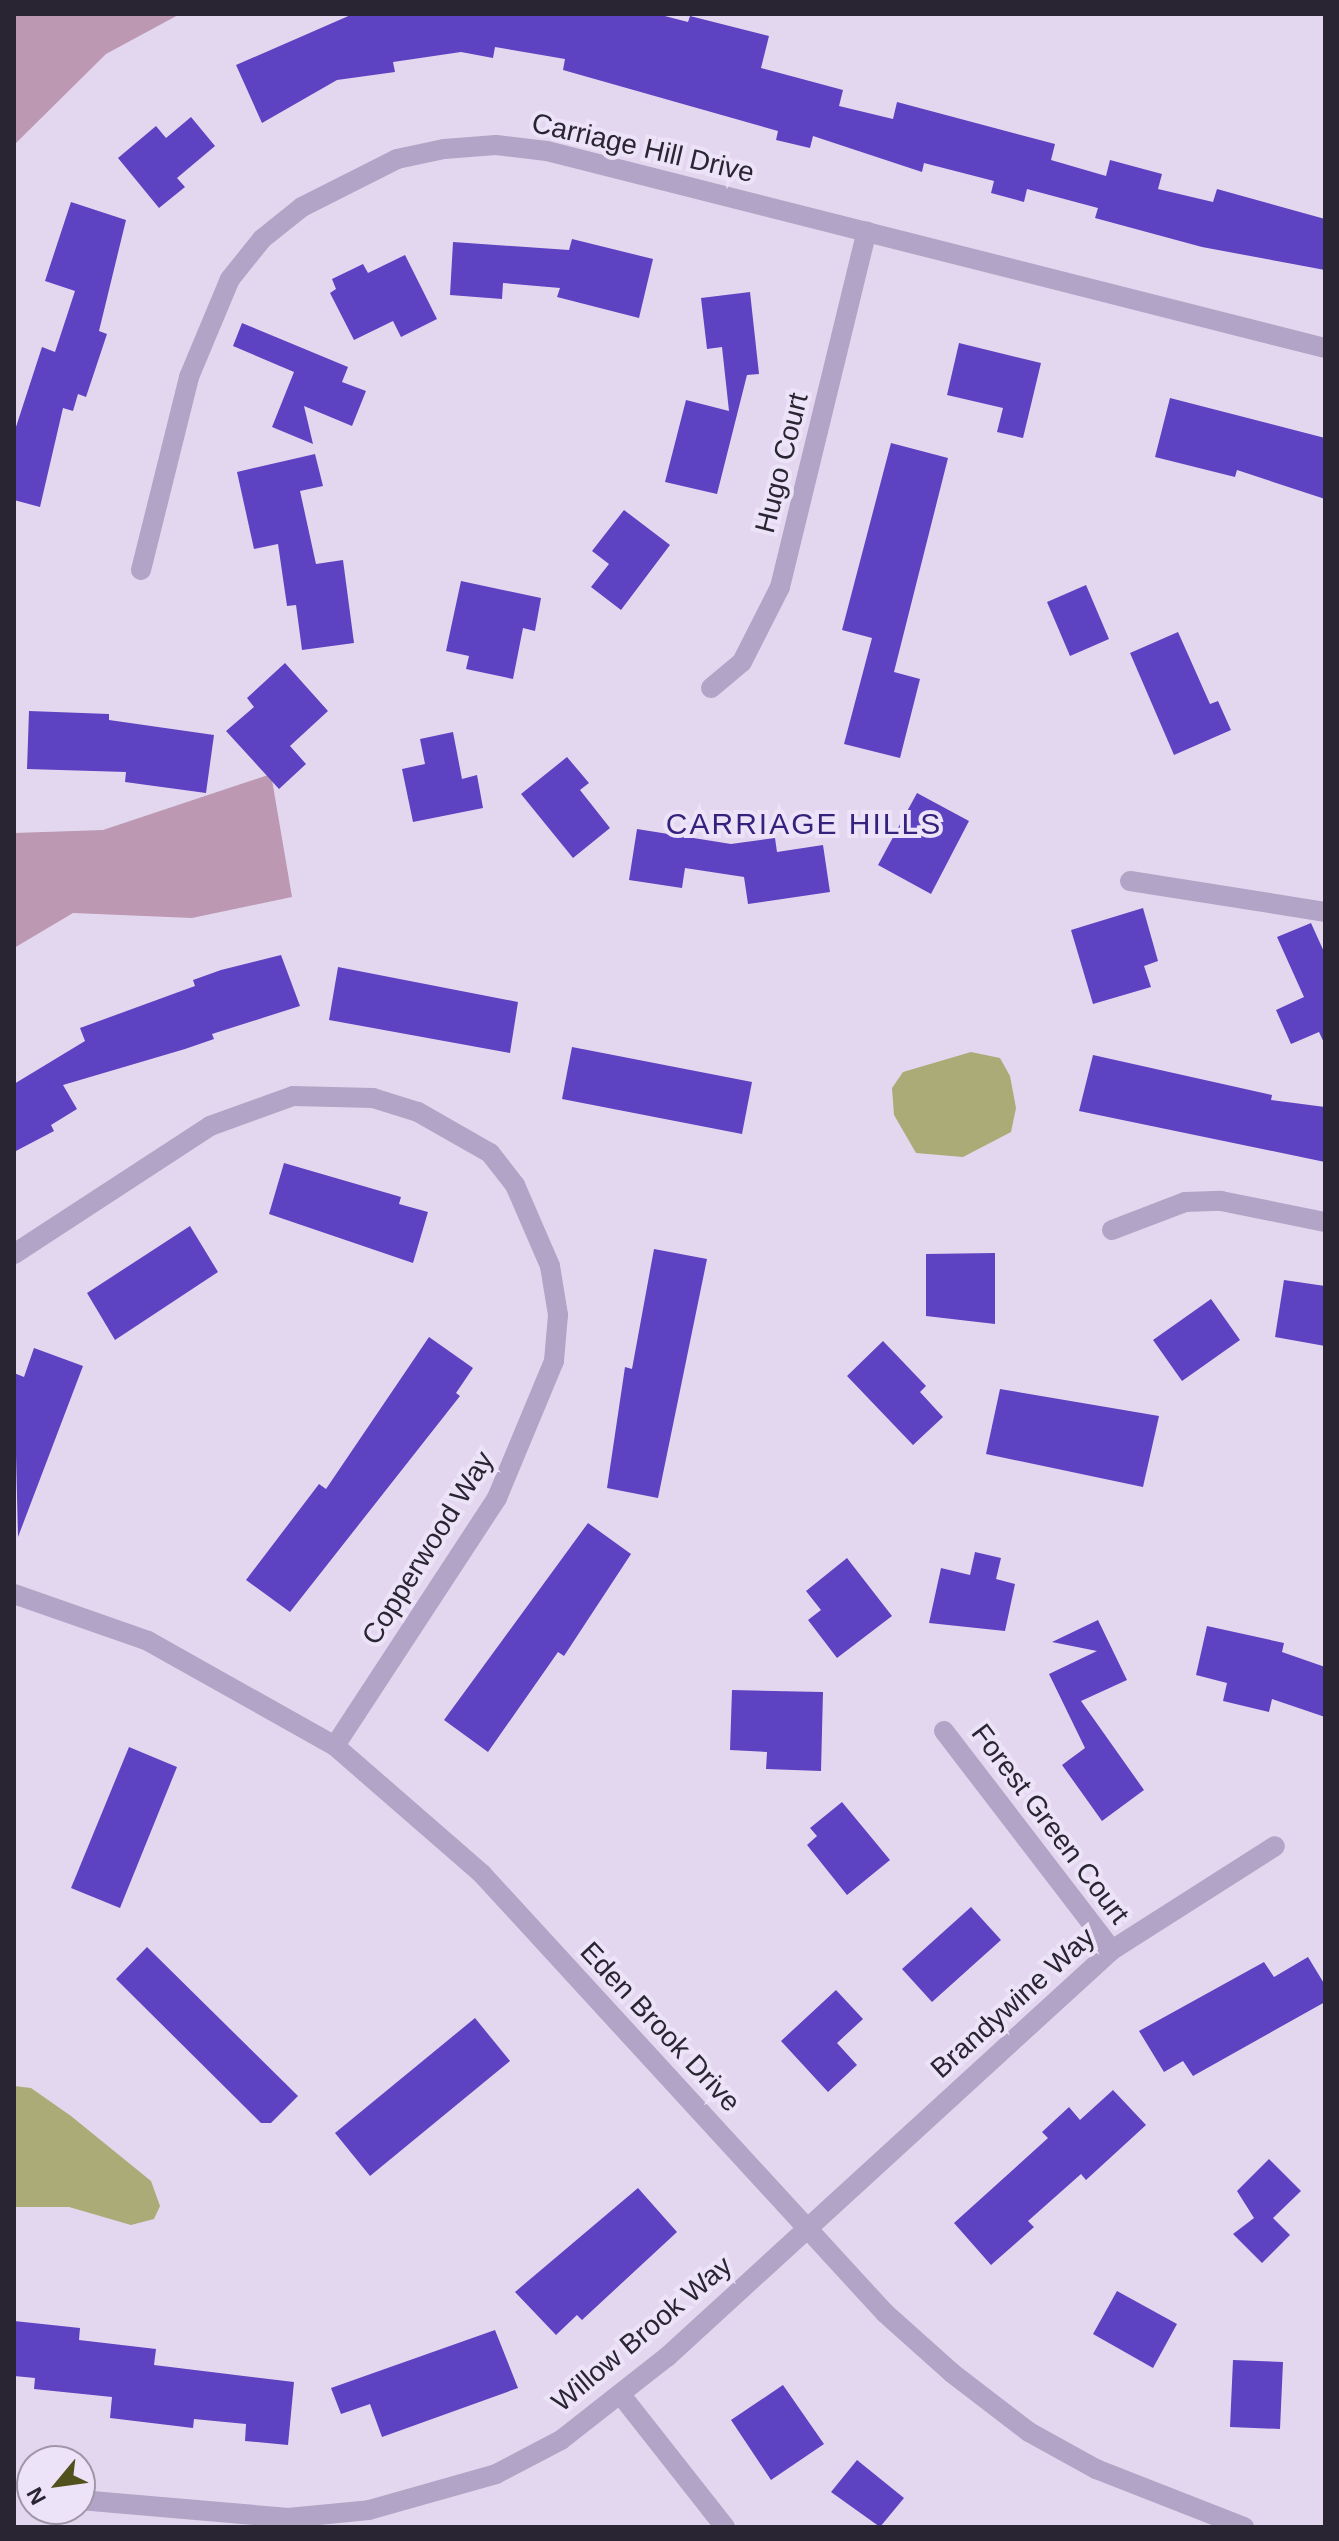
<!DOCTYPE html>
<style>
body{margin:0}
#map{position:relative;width:1339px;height:2541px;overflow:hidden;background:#e3d7ef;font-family:Helvetica,sans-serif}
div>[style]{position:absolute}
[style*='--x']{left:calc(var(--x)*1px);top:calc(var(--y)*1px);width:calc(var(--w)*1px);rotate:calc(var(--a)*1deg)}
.green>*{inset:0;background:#bd98b2}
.water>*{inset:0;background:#abab77}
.building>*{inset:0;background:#5d43c1}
.minor>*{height:20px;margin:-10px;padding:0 10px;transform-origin:10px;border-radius:10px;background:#b2a4c6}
span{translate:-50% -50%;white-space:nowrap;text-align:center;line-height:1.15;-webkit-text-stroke:8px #ede3f8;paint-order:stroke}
.street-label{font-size:28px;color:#292532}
.neighbourhood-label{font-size:30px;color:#34227d;letter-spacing:2px}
.frame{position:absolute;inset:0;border:16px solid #292532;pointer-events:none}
.north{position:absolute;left:16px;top:2445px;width:80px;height:80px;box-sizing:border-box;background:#ede3f8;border:2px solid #9f97a9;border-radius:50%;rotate:241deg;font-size:22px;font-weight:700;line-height:32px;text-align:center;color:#292532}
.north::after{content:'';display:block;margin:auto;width:28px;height:36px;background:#50511d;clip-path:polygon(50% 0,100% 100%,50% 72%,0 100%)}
</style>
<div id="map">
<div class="green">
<i style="clip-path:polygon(14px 14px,180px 14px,106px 54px,14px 145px)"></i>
<i style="clip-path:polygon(271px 774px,292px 897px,192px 918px,73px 913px,14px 948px,14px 833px,103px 830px)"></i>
</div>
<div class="water">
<i style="clip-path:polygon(971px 1052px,1000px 1058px,1010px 1076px,1016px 1108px,1011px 1132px,963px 1157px,916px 1153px,894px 1115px,892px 1088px,903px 1072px)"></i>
<i style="clip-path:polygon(14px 2086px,31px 2088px,71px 2116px,151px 2181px,160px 2206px,154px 2219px,131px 2225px,69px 2207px,14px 2207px)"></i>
</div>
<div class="building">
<i style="clip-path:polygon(353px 14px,657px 14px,688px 22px,690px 16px,769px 36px,761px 68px,843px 90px,839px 106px,893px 119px,897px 102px,1055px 144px,1051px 160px,1106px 176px,1110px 160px,1162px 174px,1158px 189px,1213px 202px,1217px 189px,1325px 219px,1325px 270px,1202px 247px,1095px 218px,1098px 208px,1027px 189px,1024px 202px,991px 193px,994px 181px,924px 163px,922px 172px,813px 136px,810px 148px,776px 140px,778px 131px,563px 70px,565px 59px,495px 47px,493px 58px,461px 52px,393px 62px,395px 72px,337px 80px,262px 123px,236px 65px)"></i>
<i style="clip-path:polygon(191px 117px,215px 146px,177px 178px,185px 187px,159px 208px,118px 158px,156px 126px,166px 138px)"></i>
<i style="clip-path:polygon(71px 202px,126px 220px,99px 331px,107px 334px,86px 397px,78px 394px,73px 411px,63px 408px,40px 507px,14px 500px,14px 433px,42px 347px,55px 352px,75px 291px,45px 281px)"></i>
<i style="clip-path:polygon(572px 239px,653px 259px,639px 318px,557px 297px,560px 288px,503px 283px,502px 299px,450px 295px,453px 242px,569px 250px)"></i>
<i style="clip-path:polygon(405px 255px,437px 319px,401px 337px,393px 321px,354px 340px,330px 293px,336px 289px,332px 279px,363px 264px,368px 273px)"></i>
<i style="clip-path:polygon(750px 292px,759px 374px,747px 375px,717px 494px,665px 482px,686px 400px,729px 411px,722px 347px,707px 349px,701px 298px)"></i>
<i style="clip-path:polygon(242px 323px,348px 367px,342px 382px,366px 391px,352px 426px,304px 406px,313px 444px,272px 427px,294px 372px,233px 346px)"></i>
<i style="clip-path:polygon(959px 343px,1041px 363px,1023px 438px,997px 432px,1003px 408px,947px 395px)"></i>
<i style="clip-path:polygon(1170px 398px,1325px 438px,1325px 499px,1237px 470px,1235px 477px,1155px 457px)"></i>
<i style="clip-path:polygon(891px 443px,948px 458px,894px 672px,920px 679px,900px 758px,844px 744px,872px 638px,842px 630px)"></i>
<i style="clip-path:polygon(315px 454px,323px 486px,300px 491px,316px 564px,343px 560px,354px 643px,302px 650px,296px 605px,287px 606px,278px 544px,254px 549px,237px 472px)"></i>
<i style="clip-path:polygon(624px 510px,670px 545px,621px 610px,591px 587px,609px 564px,592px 551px)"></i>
<i style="clip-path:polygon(461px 581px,541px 598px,535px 631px,523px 628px,513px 679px,466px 669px,469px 656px,446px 651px)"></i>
<i style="clip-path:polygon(1086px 585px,1109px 639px,1070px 656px,1047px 602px)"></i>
<i style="clip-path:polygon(1178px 632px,1210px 704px,1218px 701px,1231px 730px,1174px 755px,1130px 653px)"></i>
<i style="clip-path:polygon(285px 663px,328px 711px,290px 746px,306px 764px,279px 789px,226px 731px,254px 707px,247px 698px)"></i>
<i style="clip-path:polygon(29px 711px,109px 714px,109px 720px,214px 735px,206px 793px,125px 782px,126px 772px,27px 769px)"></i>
<i style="clip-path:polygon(453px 732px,462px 779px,477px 775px,483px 808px,413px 822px,402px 769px,425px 764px,420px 739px)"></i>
<i style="clip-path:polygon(567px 757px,589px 783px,580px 790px,610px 828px,573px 858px,521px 794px)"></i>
<i style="clip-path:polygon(917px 793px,969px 821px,931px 894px,878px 865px)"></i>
<i style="clip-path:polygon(637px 829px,731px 844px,775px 838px,777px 852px,823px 845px,830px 892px,748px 904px,744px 877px,685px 868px,682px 888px,629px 880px)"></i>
<i style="clip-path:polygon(1143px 908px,1158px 961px,1144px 966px,1151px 987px,1093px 1004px,1071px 930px)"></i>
<i style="clip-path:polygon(1311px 923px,1325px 954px,1325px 1045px,1319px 1032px,1291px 1044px,1276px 1010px,1304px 997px,1277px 937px)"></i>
<i style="clip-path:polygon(281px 955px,300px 1006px,212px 1034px,214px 1039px,185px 1049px,63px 1085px,77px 1109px,51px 1125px,54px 1131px,14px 1152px,14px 1084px,85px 1041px,80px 1028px,195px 986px,193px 980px,221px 970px)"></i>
<i style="clip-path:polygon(338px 967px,518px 1002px,510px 1053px,329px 1020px)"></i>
<i style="clip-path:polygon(572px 1047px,752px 1082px,742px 1134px,562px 1099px)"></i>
<i style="clip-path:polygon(1093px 1055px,1272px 1095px,1271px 1100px,1325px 1107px,1325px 1162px,1079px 1111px)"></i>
<i style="clip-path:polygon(284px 1163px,401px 1197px,399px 1204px,428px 1212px,413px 1263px,269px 1214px)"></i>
<i style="clip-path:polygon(190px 1226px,218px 1272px,115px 1340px,87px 1293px)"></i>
<i style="clip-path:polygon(654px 1249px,707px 1259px,658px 1498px,607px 1488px,625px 1367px,632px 1369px)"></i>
<i style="clip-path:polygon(995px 1253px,995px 1324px,926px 1316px,926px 1254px)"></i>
<i style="clip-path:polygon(1284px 1280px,1325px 1286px,1325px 1346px,1275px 1337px)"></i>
<i style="clip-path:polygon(1211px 1299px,1240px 1340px,1182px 1381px,1153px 1340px)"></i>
<i style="clip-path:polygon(429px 1337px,473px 1368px,456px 1393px,460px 1396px,290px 1612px,246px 1580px,319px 1484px,326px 1489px)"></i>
<i style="clip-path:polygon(883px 1341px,926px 1386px,920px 1392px,943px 1417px,913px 1445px,847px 1376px)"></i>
<i style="clip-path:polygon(34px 1348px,83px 1366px,18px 1537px,14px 1373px,24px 1377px)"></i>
<i style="clip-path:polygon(1000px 1389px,1159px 1416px,1143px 1487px,986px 1454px)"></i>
<i style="clip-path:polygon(588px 1523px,631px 1554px,564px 1656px,558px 1652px,488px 1752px,444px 1720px)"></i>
<i style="clip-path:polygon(975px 1552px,1001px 1558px,996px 1579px,1015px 1584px,1005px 1631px,929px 1623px,941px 1568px,970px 1575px)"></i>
<i style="clip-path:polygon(847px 1558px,892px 1616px,837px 1658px,808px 1620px,821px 1610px,806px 1591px)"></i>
<i style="clip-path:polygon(1098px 1620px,1127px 1680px,1081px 1701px,1144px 1790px,1102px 1821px,1062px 1765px,1085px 1748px,1049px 1674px,1097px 1651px,1052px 1642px)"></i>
<i style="clip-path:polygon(1207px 1626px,1284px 1643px,1282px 1652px,1325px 1667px,1325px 1717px,1272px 1699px,1269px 1712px,1223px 1701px,1227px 1683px,1196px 1675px)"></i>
<i style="clip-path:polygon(732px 1690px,823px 1692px,821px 1771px,766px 1769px,767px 1752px,730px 1750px)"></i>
<i style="clip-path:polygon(129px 1747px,177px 1767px,120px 1908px,71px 1888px)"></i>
<i style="clip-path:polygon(842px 1802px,890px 1860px,847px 1895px,807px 1845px,817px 1836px,810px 1828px)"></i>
<i style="clip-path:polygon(971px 1907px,1001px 1940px,932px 2002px,902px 1969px)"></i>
<i style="clip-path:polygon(147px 1947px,298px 2096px,271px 2123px,261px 2123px,116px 1979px)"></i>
<i style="clip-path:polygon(1308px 1957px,1325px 1985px,1325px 2002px,1193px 2076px,1183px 2061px,1164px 2072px,1139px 2031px,1264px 1962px,1274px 1977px)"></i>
<i style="clip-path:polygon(836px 1990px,863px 2019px,837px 2043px,857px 2065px,828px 2092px,781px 2041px)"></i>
<i style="clip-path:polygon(475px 2018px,510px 2061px,370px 2176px,335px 2133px)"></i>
<i style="clip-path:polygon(1113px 2090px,1146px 2125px,1086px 2180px,1081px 2174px,1028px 2221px,1034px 2227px,991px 2265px,954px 2223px,1048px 2138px,1042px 2132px,1069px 2107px,1080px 2120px)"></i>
<i style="clip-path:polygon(1269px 2159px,1301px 2191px,1273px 2218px,1290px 2235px,1262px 2263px,1233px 2234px,1254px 2218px,1237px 2191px)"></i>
<i style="clip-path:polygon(638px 2188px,677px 2232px,582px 2320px,577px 2315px,556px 2335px,515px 2292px)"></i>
<i style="clip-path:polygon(1117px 2291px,1177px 2324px,1153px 2368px,1093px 2334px)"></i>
<i style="clip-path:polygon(14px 2321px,80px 2328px,79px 2340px,156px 2349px,154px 2365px,294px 2382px,288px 2445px,245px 2441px,246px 2424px,194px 2419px,193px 2428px,110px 2418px,112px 2397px,34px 2389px,35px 2378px,14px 2376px)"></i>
<i style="clip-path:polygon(495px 2330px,518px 2388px,382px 2437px,370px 2404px,341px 2414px,331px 2388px)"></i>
<i style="clip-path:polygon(1233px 2360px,1283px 2362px,1280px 2429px,1230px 2427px)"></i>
<i style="clip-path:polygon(783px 2385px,824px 2444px,771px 2480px,731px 2420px)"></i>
<i style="clip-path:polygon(857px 2460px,904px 2498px,880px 2527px,831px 2492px)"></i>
</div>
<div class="minor">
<i style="--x:141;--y:570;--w:199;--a:-76"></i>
<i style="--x:189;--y:377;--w:106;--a:-67.3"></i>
<i style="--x:230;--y:279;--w:51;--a:-51.3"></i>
<i style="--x:262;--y:239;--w:51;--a:-38.7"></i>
<i style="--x:302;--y:207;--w:106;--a:-26.8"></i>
<i style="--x:397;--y:159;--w:48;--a:-12"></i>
<i style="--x:444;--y:149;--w:52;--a:-4.4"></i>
<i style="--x:496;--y:145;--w:51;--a:6.7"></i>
<i style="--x:547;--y:151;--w:803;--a:14.21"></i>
<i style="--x:711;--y:688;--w:40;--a:-40"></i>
<i style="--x:742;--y:662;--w:84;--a:-63.1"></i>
<i style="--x:780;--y:587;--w:366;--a:-76.3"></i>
<i style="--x:1130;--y:881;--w:197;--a:9"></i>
<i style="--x:1112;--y:1230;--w:78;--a:-21"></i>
<i style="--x:1185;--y:1202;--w:36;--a:-2"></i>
<i style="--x:1221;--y:1201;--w:106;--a:11.4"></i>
<i style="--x:14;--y:1254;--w:234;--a:-33.1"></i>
<i style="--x:210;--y:1126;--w:88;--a:-19.9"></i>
<i style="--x:293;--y:1096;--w:80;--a:1.4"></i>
<i style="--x:373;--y:1098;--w:47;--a:17.3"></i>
<i style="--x:418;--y:1112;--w:83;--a:29.7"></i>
<i style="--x:490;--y:1153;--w:41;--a:52"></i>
<i style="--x:515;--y:1185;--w:88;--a:66.6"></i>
<i style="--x:550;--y:1266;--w:50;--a:80.7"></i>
<i style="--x:558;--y:1315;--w:46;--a:95"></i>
<i style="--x:554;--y:1361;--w:148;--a:112.6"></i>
<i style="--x:497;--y:1498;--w:296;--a:123.2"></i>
<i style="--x:14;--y:1594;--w:142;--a:19.3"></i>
<i style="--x:148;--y:1641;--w:214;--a:29.3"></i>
<i style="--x:335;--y:1746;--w:195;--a:41"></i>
<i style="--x:482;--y:1874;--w:596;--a:47.45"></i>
<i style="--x:885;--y:2313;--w:90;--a:41.8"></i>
<i style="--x:952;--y:2373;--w:97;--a:37.5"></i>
<i style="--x:1029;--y:2432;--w:77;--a:28.9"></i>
<i style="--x:1096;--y:2469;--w:159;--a:21.4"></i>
<i style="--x:944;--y:1731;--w:276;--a:52.5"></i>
<i style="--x:621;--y:2395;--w:168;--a:51.8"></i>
<i style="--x:80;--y:2500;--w:209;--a:4.9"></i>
<i style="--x:288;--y:2518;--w:81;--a:-5.6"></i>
<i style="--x:369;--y:2510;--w:132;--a:-15.8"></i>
<i style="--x:496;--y:2474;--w:73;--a:-27.6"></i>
<i style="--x:561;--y:2440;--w:135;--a:-38.1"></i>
<i style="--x:667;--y:2357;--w:603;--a:-42.45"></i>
<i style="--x:1112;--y:1950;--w:193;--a:-32.5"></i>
</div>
<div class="street-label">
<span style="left:643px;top:148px;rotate:13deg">Carriage Hill Drive</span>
<span style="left:782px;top:463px;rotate:-76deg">Hugo Court</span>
<span style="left:428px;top:1548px;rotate:-58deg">Copperwood Way</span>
<span style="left:1050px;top:1824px;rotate:53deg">Forest Green Court</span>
<span style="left:1013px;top:2003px;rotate:-42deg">Brandywine Way</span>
<span style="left:660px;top:2027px;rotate:47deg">Eden Brook Drive</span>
<span style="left:642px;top:2334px;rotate:-40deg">Willow Brook Way</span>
</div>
<div class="neighbourhood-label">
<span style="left:804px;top:824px">CARRIAGE HILLS</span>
</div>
<div class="frame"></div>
<div class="north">N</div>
</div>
